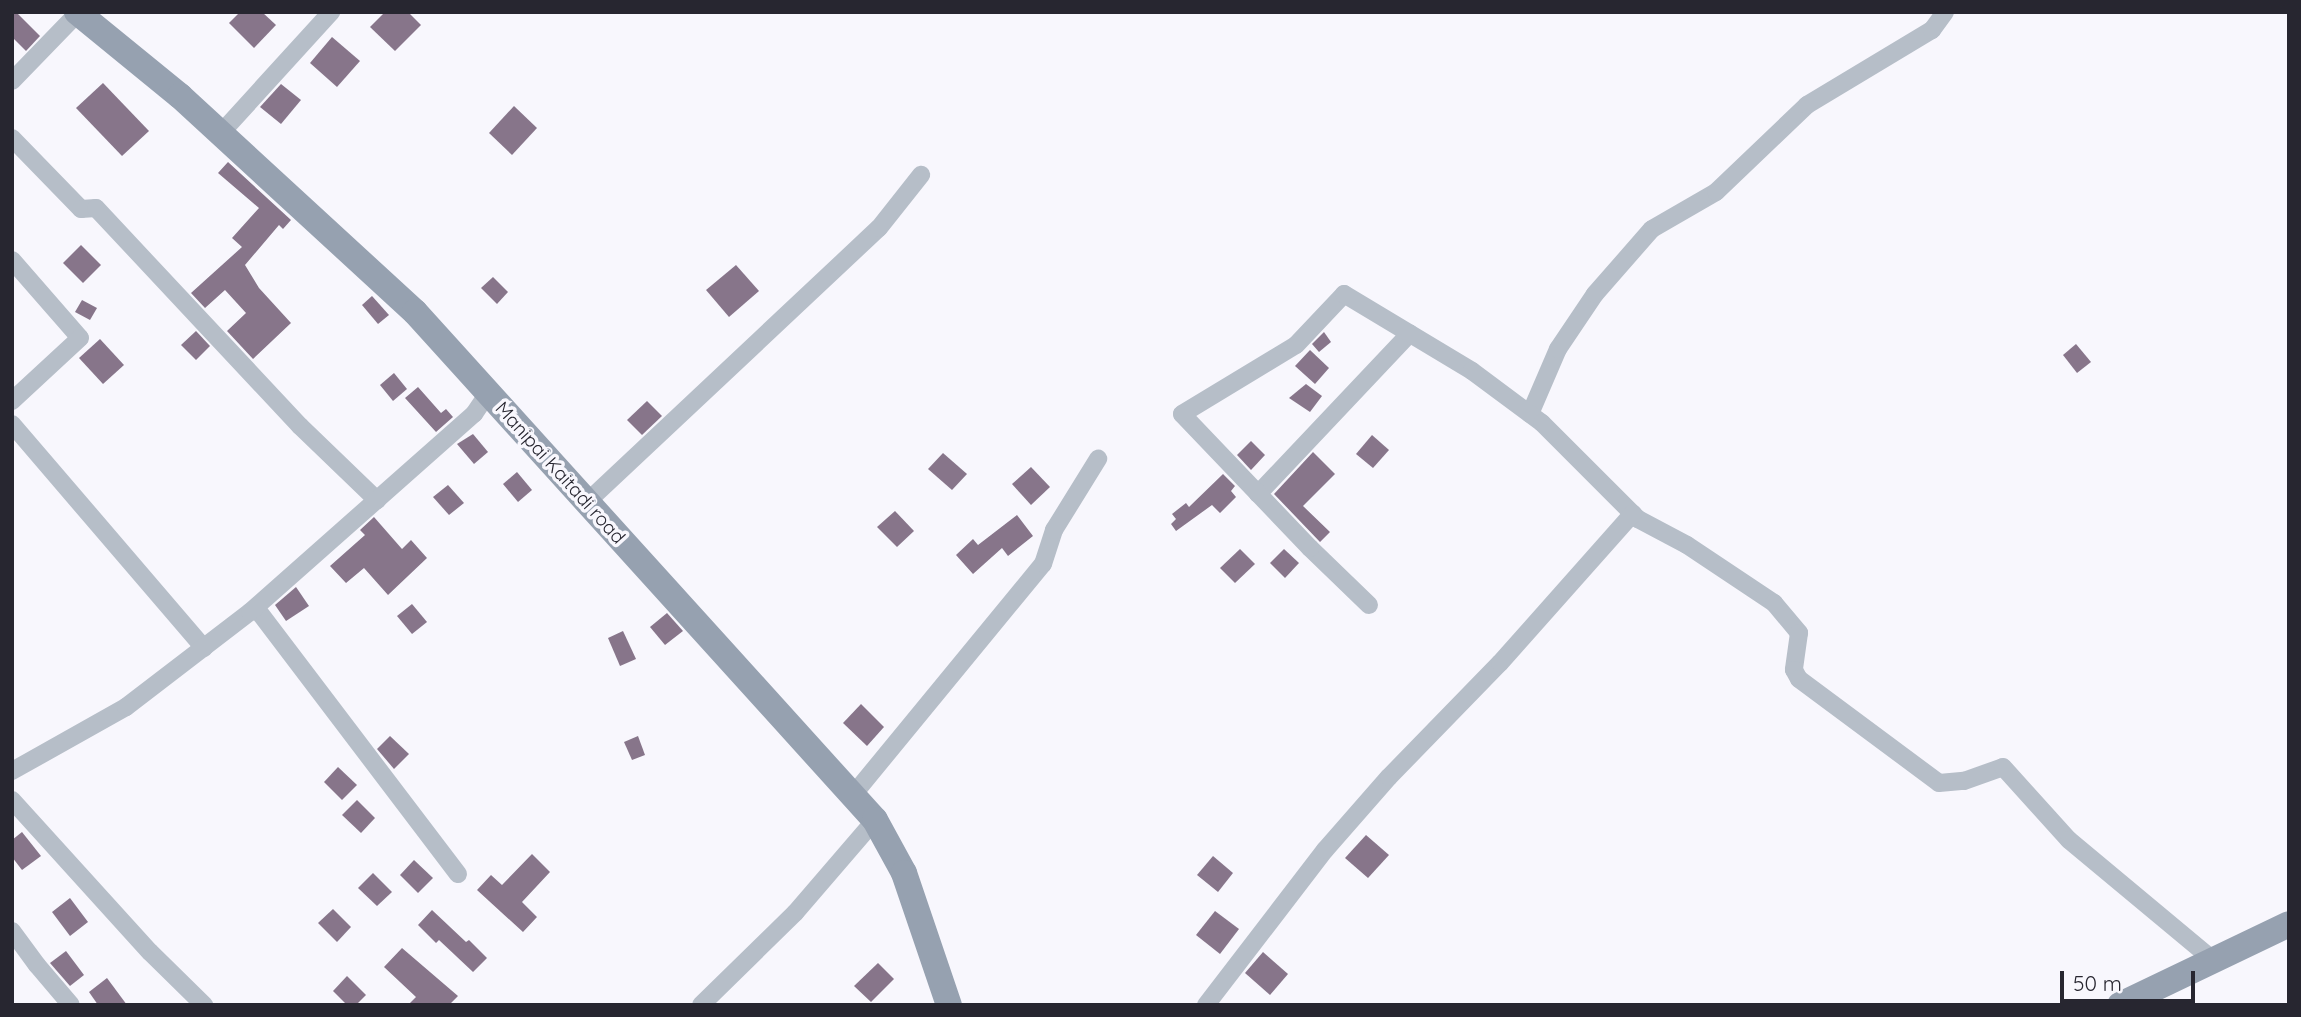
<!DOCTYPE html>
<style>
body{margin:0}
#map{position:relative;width:2301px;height:1017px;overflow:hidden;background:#f8f7fd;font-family:Quicksand,sans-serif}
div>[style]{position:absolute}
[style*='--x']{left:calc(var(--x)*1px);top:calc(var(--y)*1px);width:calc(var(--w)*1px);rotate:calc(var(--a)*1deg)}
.building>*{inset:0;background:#87758a}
.street>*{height:18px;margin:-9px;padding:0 9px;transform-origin:9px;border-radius:9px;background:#b6bec8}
.secondary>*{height:26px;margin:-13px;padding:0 13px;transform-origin:13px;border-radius:13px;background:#96a1b0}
span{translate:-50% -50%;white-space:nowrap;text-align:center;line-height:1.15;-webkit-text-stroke:7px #f8f7fd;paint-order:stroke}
.street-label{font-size:19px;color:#272630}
.frame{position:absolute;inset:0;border:14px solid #272630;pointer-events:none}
.scale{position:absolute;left:2060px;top:971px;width:135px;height:32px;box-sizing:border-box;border:4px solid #272630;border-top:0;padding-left:9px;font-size:21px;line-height:24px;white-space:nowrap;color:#272630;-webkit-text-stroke:5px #f8f7fd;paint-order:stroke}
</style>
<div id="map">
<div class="building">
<i style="clip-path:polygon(12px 12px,16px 12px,40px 36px,26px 51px,12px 37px)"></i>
<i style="clip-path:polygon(240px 12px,262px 12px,276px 25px,254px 48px,229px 23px)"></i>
<i style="clip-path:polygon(385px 12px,408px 12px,421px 25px,395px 51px,370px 27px)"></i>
<i style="clip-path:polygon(332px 37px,360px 61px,337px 87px,310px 63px)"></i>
<i style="clip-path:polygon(103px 83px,149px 131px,122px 156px,76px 108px)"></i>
<i style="clip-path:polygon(281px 84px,301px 100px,281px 124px,260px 107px)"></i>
<i style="clip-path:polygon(514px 106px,537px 128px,512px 155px,489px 133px)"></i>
<i style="clip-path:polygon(228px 162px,291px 220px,283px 229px,279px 225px,245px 265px,259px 288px,291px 323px,253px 359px,227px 331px,246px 313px,225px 290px,205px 308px,191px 293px,242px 247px,232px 238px,259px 208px,218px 173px)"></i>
<i style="clip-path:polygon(81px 245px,101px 265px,83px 283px,63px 263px)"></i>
<i style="clip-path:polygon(736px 265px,759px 291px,729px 317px,706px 290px)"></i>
<i style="clip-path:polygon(493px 277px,508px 292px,497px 304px,481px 288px)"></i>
<i style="clip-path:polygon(372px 296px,389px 315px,378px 324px,362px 305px)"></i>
<i style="clip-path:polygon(82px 300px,97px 308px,90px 320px,75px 312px)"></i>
<i style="clip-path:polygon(196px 331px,210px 346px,196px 360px,181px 345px)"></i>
<i style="clip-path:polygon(1324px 332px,1331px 342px,1319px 352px,1312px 344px)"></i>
<i style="clip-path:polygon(100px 339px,124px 365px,103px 384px,79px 358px)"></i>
<i style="clip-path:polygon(2076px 344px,2091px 362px,2077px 373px,2063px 355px)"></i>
<i style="clip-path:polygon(1310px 350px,1329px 368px,1315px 384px,1295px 366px)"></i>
<i style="clip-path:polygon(394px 373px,407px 389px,393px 401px,380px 385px)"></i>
<i style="clip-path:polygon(1306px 384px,1322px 396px,1310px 412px,1289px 398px)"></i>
<i style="clip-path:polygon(418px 387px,441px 413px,446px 409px,453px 417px,436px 432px,405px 398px)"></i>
<i style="clip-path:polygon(647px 401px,662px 416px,642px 435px,627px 420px)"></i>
<i style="clip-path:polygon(473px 434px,488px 452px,474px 464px,457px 444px)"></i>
<i style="clip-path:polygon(1372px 435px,1389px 450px,1373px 468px,1356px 454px)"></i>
<i style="clip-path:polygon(1251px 441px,1265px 455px,1251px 470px,1237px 455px)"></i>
<i style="clip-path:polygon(1313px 452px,1335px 474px,1303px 506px,1330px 532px,1320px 542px,1274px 494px)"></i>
<i style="clip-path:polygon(943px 453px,967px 474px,952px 490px,928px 469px)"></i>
<i style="clip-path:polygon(1031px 467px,1050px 487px,1031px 505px,1012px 484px)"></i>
<i style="clip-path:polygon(517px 472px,532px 490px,518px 502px,503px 484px)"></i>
<i style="clip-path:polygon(1223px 474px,1235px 486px,1231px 491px,1236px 497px,1220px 513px,1212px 505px,1176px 531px,1171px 524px,1176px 519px,1172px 514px,1186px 503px,1189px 507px)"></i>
<i style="clip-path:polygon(448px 485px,464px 503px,449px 515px,433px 497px)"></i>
<i style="clip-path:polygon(895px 511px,914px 531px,897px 547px,877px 527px)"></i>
<i style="clip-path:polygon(1017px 515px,1033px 536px,1008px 556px,1002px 548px,973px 574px,956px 555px,973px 539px,978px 545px)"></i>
<i style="clip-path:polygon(374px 517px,402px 549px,411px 540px,427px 558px,388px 595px,364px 568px,346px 583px,330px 566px,365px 535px,360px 530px)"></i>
<i style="clip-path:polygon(1240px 549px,1255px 564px,1235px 583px,1220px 568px)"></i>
<i style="clip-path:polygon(1284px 549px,1299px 563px,1285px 578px,1270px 563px)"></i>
<i style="clip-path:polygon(296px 587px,309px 606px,286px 621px,275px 605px)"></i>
<i style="clip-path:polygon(412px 604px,427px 622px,412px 634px,397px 616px)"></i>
<i style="clip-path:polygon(667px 613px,683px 631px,665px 645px,650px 627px)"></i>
<i style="clip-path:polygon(623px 631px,636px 659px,620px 666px,608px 638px)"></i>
<i style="clip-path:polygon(861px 704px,884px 727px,867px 746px,843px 723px)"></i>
<i style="clip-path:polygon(390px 736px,409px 754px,394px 769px,377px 749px)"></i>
<i style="clip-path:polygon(638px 736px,645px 755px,632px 760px,624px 742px)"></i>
<i style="clip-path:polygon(338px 767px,357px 785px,342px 800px,324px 782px)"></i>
<i style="clip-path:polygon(357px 800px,375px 818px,361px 833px,342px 815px)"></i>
<i style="clip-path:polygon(22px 832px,41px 856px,22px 870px,12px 857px,12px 840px)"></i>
<i style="clip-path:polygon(1366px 835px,1389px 855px,1368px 878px,1345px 858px)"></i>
<i style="clip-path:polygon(532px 854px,550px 872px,522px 902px,537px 917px,523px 932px,477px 890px,491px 875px,502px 885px)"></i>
<i style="clip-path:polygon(1213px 856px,1233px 873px,1218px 892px,1197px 875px)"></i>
<i style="clip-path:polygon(414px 860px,433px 878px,418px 893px,400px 875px)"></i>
<i style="clip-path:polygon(373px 873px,392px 892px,377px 906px,358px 888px)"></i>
<i style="clip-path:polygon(70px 898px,88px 922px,70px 936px,52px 912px)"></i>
<i style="clip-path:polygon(333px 909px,351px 927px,337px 942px,318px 923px)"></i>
<i style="clip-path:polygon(432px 910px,466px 942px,469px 940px,487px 958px,473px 972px,439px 940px,436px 943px,418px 925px)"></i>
<i style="clip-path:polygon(1215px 911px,1239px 929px,1220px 954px,1196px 935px)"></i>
<i style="clip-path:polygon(402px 948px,458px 996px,449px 1005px,408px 1005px,416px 997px,384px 967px)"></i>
<i style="clip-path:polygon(66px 951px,84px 975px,70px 986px,50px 963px)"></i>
<i style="clip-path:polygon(1263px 952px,1288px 974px,1270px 995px,1245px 973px)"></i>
<i style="clip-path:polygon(878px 963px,894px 979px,871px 1002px,854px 986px)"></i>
<i style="clip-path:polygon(347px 976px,366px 995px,356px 1005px,347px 1005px,333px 991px)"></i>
<i style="clip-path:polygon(107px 978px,127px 1005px,98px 1005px,89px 992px)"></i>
</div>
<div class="street">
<i style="--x:12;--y:81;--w:95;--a:-45.9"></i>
<i style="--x:221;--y:133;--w:164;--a:-47.7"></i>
<i style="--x:12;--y:138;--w:99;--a:45.8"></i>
<i style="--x:81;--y:209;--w:15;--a:-4"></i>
<i style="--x:96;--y:208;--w:299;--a:46.9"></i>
<i style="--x:300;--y:426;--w:107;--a:43.9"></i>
<i style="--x:12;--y:260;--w:103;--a:48.9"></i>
<i style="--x:80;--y:338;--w:93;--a:137.2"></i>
<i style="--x:1530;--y:414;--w:71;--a:-66.7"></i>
<i style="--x:1558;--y:349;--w:66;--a:-56.1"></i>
<i style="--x:1595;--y:294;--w:86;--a:-48.8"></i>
<i style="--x:1652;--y:229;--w:74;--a:-30"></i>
<i style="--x:1716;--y:192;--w:126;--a:-43.7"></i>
<i style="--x:1807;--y:105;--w:146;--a:-31"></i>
<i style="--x:1932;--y:30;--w:22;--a:-54"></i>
<i style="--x:12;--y:424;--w:295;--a:49.4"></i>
<i style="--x:1258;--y:494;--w:221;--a:-46.6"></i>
<i style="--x:587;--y:502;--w:400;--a:-43.2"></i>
<i style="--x:879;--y:228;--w:68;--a:-51.6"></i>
<i style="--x:1369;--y:605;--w:82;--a:-136"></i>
<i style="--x:1310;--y:548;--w:185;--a:-133.7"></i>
<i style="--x:1182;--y:414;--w:133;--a:-31.2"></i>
<i style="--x:1296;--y:345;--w:70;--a:-46.7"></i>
<i style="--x:1344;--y:294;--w:149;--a:31"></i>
<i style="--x:1472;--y:371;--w:87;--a:36.6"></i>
<i style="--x:1542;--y:423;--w:136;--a:45"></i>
<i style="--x:1638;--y:519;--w:55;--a:28"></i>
<i style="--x:1687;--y:545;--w:105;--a:33.7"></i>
<i style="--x:1774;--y:603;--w:39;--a:50"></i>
<i style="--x:1799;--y:633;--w:37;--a:98"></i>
<i style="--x:1794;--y:670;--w:10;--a:61"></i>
<i style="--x:1799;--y:679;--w:174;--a:36.6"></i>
<i style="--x:1939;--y:783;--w:25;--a:-5"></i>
<i style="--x:1964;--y:781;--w:41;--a:-19.7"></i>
<i style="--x:2003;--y:767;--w:98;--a:47.9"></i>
<i style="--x:2069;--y:840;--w:187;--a:39.8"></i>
<i style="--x:256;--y:608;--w:334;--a:52.8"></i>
<i style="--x:12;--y:771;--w:131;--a:-29.3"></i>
<i style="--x:126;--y:707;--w:156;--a:-37.5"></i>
<i style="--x:250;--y:612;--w:299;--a:-41.5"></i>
<i style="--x:474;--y:414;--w:25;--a:-56"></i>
<i style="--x:853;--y:795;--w:299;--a:-50.6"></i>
<i style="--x:1043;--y:564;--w:36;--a:-72"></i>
<i style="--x:1054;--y:530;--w:84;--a:-58.2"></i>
<i style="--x:12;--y:800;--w:205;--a:47.8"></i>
<i style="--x:150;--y:952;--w:76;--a:44.5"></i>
<i style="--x:12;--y:931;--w:42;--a:53.7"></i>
<i style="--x:37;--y:965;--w:52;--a:49.6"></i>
<i style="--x:701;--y:1005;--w:132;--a:-44.4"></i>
<i style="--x:795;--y:913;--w:123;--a:-49.3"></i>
<i style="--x:1206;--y:1005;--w:195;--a:-52.5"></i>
<i style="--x:1325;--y:850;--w:97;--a:-48.8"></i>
<i style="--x:1389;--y:777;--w:159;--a:-45.8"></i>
<i style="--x:1500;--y:663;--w:200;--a:-48.4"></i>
</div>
<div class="secondary">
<i style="--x:77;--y:12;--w:133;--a:39.2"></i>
<i style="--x:180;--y:96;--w:319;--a:42.6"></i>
<i style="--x:415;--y:312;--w:685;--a:47.84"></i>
<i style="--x:875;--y:820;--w:60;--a:61.3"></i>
<i style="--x:904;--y:873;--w:139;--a:71.2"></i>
<i style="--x:2120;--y:1005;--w:187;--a:-25.6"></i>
</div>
<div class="street-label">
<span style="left:560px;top:473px;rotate:48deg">Manipai Kaitadi road</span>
</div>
<div class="frame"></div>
<div class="scale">50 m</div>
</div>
